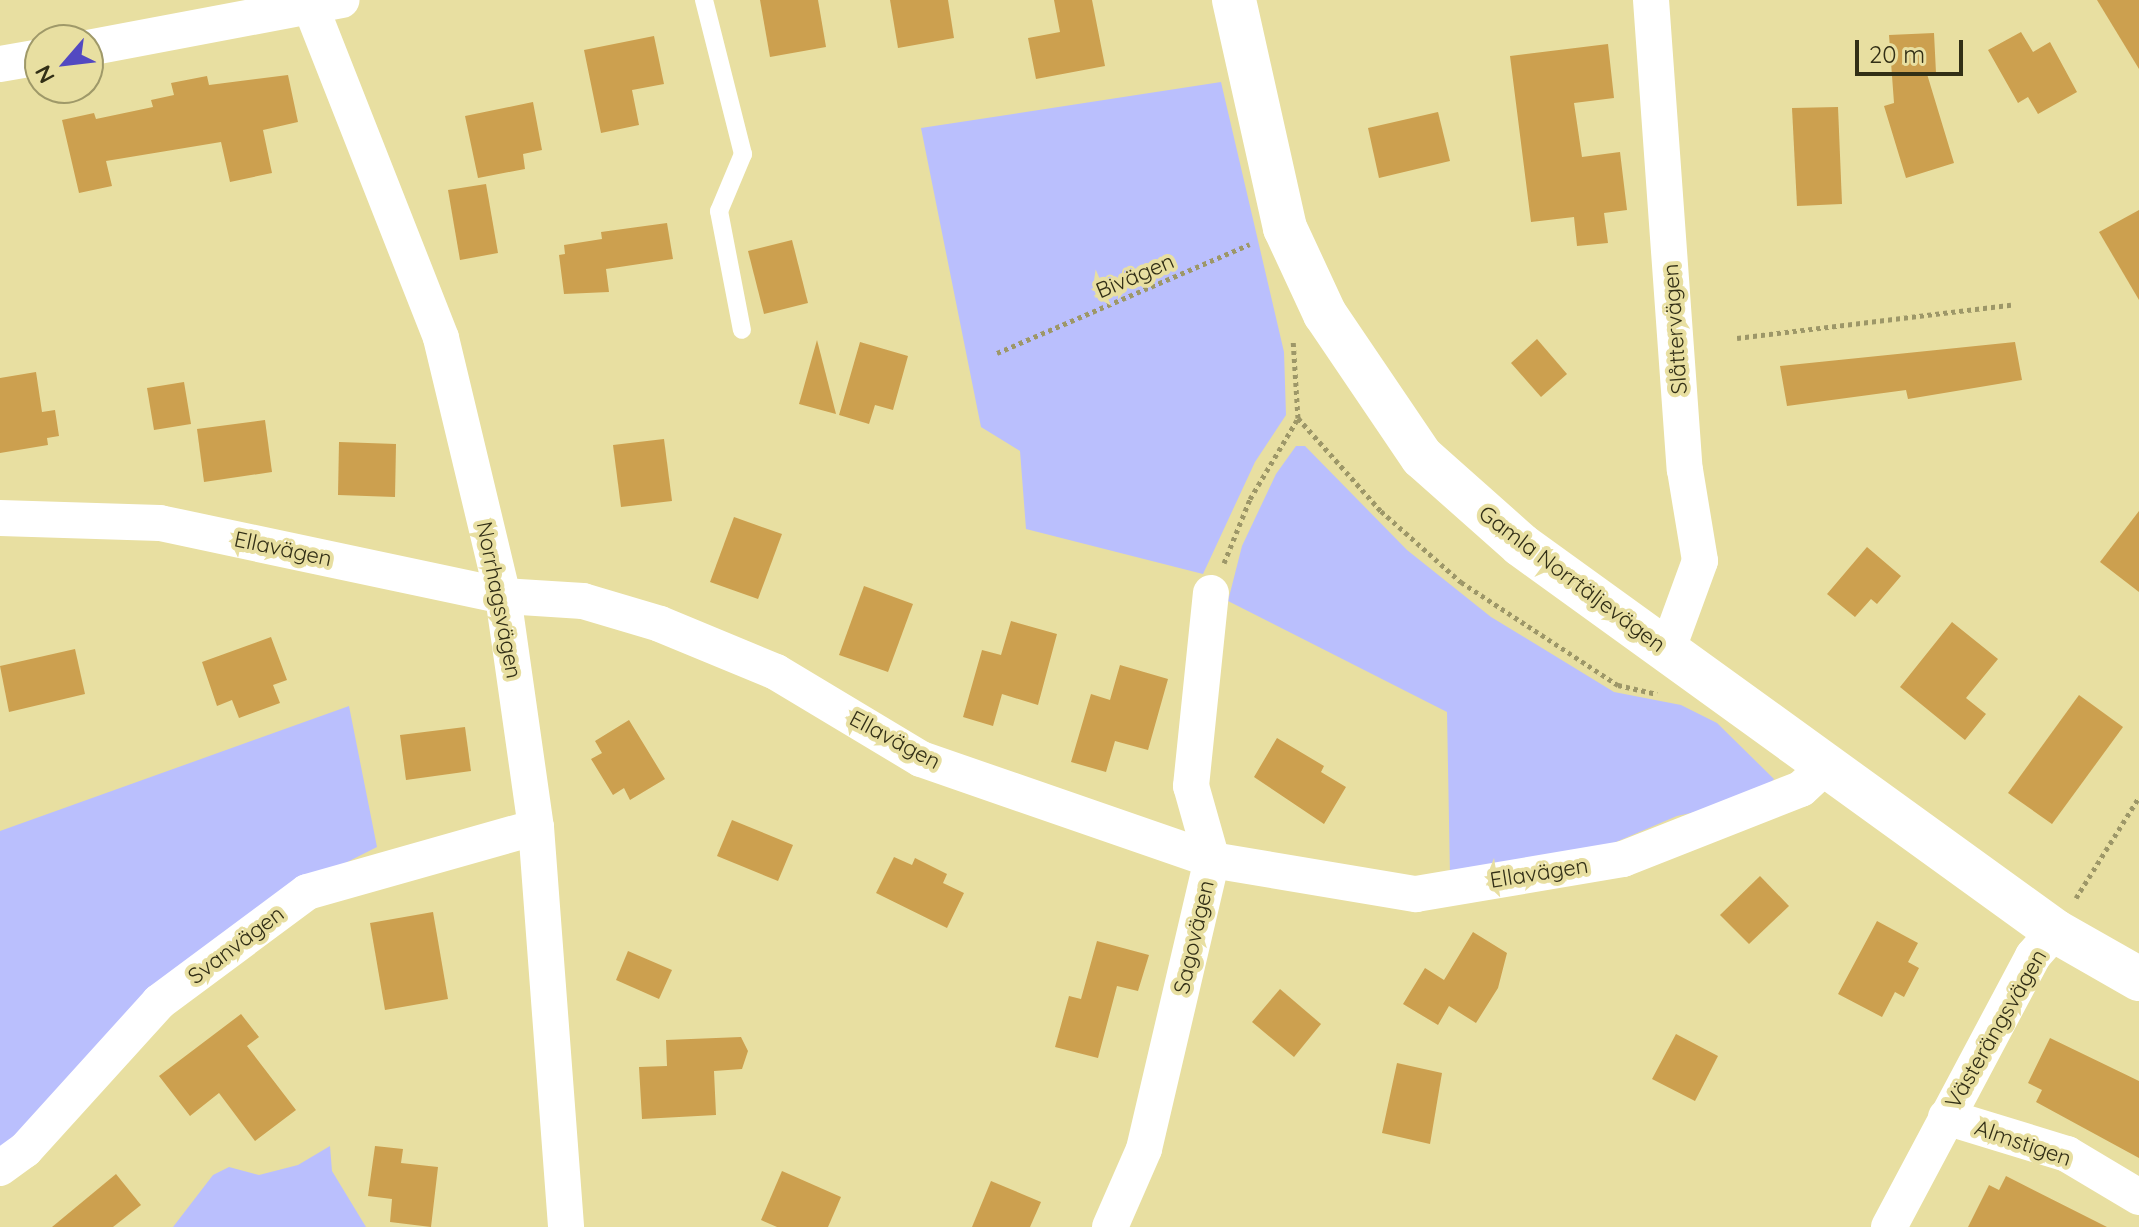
<!DOCTYPE html>
<meta charset="utf-8">
<style>
body{margin:0}
#map{position:relative;width:2139px;height:1227px;overflow:hidden;background:#e8dfa1;font-family:Quicksand,sans-serif}
div>[style]{position:absolute}
[style*='--x']{left:calc(var(--x)*1px);top:calc(var(--y)*1px);width:calc(var(--w)*1px);rotate:calc(var(--a)*1deg)}
.green>*{inset:0;background:#babffd}
.building>*{inset:0;background:#cca04f}
.path>*{height:5px;margin-top:-2.5px;transform-origin:0;background:repeating-linear-gradient(90deg,#9d9768 0 4px,transparent 0 8px)}
.service>*{height:18px;margin:-9px;padding:0 9px;transform-origin:9px;border-radius:9px;background:#fff}
.minor>*{height:36px;margin:-18px;padding:0 18px;transform-origin:18px;border-radius:18px;background:#fff}
.tertiary>*{height:44px;margin:-22px;padding:0 22px;transform-origin:22px;border-radius:22px;background:#fff}
span{translate:-50% -50%;white-space:nowrap;text-align:center;line-height:1.15;-webkit-text-stroke:8px #e8dfa1;paint-order:stroke}
.street-label{font-size:22px;color:#322f16}
.north{position:absolute;left:24px;top:24px;width:80px;height:80px;box-sizing:border-box;background:#e8dfa1;border:2px solid #9f9969;border-radius:50%;rotate:242deg;font-size:22px;font-weight:700;line-height:32px;text-align:center;color:#322f16}
.north::after{content:'';display:block;margin:auto;width:28px;height:36px;background:#5349c1;clip-path:polygon(50% 0,100% 100%,50% 72%,0 100%)}
.scale{position:absolute;left:1855px;top:40px;width:108px;height:36px;box-sizing:border-box;border:4px solid #322f16;border-top:0;padding-left:10px;font-size:24px;line-height:28px;white-space:nowrap;color:#322f16;-webkit-text-stroke:6px #e8dfa1;paint-order:stroke}
</style>
<div id="map">
<div class="green">
<i style="clip-path:polygon(1221px 82px,1284px 352px,1286px 415px,1255px 462px,1203px 574px,1026px 529px,1020px 451px,981px 427px,921px 128px)"></i>
<i style="clip-path:polygon(1296px 446px,1305px 446px,1407px 550px,1491px 617px,1614px 692px,1681px 705px,1717px 723px,1774px 779px,1766px 788px,1727px 805px,1677px 816px,1597px 850px,1450px 876px,1447px 712px,1228px 601px,1242px 546px,1276px 474px)"></i>
<i style="clip-path:polygon(349px 706px,377px 847px,256px 908px,0 1152px,0 831px)"></i>
<i style="clip-path:polygon(330px 1146px,332px 1171px,366px 1227px,173px 1227px,213px 1175px,229px 1167px,259px 1175px,298px 1165px)"></i>
</div>
<div class="building">
<i style="clip-path:polygon(760px 0,818px 0,826px 47px,770px 57px)"></i>
<i style="clip-path:polygon(890px 0,948px 0,954px 38px,898px 48px)"></i>
<i style="clip-path:polygon(1054px 0,1092px 0,1105px 66px,1036px 79px,1028px 38px,1060px 32px)"></i>
<i style="clip-path:polygon(2097px 0,2139px 0,2139px 69px)"></i>
<i style="clip-path:polygon(2021px 32px,2033px 52px,2050px 42px,2077px 92px,2038px 114px,2028px 97px,2018px 103px,1988px 50px)"></i>
<i style="clip-path:polygon(1934px 33px,1936px 73px,1927px 74px,1954px 163px,1906px 178px,1884px 106px,1894px 103px,1889px 35px)"></i>
<i style="clip-path:polygon(654px 36px,664px 84px,632px 90px,639px 125px,601px 133px,584px 50px)"></i>
<i style="clip-path:polygon(1608px 44px,1614px 98px,1574px 103px,1582px 157px,1620px 152px,1627px 210px,1604px 213px,1608px 243px,1577px 246px,1574px 217px,1531px 222px,1510px 56px)"></i>
<i style="clip-path:polygon(288px 75px,298px 122px,263px 130px,272px 173px,230px 182px,221px 142px,106px 161px,112px 186px,79px 193px,62px 120px,94px 113px,96px 119px,153px 107px,151px 100px,174px 95px,171px 83px,207px 76px,209px 85px)"></i>
<i style="clip-path:polygon(533px 102px,542px 150px,523px 154px,525px 169px,478px 178px,465px 116px)"></i>
<i style="clip-path:polygon(1838px 107px,1842px 204px,1797px 206px,1792px 108px)"></i>
<i style="clip-path:polygon(1438px 112px,1450px 161px,1379px 178px,1368px 128px)"></i>
<i style="clip-path:polygon(486px 184px,498px 253px,460px 260px,448px 190px)"></i>
<i style="clip-path:polygon(2139px 210px,2139px 300px,2099px 232px)"></i>
<i style="clip-path:polygon(667px 223px,673px 259px,606px 269px,609px 292px,564px 294px,559px 255px,565px 254px,564px 245px,602px 239px,601px 232px)"></i>
<i style="clip-path:polygon(792px 240px,808px 303px,764px 314px,748px 251px)"></i>
<i style="clip-path:polygon(1537px 339px,1567px 374px,1541px 397px,1511px 363px)"></i>
<i style="clip-path:polygon(817px 340px,836px 414px,799px 404px)"></i>
<i style="clip-path:polygon(860px 342px,908px 356px,893px 410px,875px 405px,869px 424px,839px 415px)"></i>
<i style="clip-path:polygon(2015px 342px,2022px 380px,1908px 399px,1906px 390px,1787px 406px,1780px 366px)"></i>
<i style="clip-path:polygon(36px 372px,42px 412px,55px 410px,59px 436px,47px 438px,48px 445px,0 453px,0 378px)"></i>
<i style="clip-path:polygon(184px 382px,191px 424px,154px 430px,147px 388px)"></i>
<i style="clip-path:polygon(265px 420px,272px 472px,204px 482px,197px 429px)"></i>
<i style="clip-path:polygon(664px 439px,672px 501px,621px 507px,613px 445px)"></i>
<i style="clip-path:polygon(339px 442px,396px 444px,395px 497px,338px 495px)"></i>
<i style="clip-path:polygon(2139px 511px,2139px 592px,2100px 562px)"></i>
<i style="clip-path:polygon(734px 517px,782px 534px,758px 599px,710px 582px)"></i>
<i style="clip-path:polygon(1867px 547px,1901px 576px,1877px 604px,1871px 599px,1855px 617px,1827px 594px)"></i>
<i style="clip-path:polygon(864px 586px,913px 604px,888px 672px,839px 655px)"></i>
<i style="clip-path:polygon(1011px 621px,1057px 634px,1038px 705px,1002px 694px,993px 726px,963px 717px,982px 650px,1001px 655px)"></i>
<i style="clip-path:polygon(1952px 622px,1998px 659px,1966px 698px,1986px 714px,1965px 740px,1900px 687px)"></i>
<i style="clip-path:polygon(271px 637px,287px 680px,273px 685px,280px 703px,239px 718px,232px 700px,217px 706px,202px 662px)"></i>
<i style="clip-path:polygon(75px 649px,85px 694px,9px 712px,0 666px)"></i>
<i style="clip-path:polygon(1120px 665px,1168px 679px,1148px 750px,1115px 741px,1106px 772px,1071px 762px,1091px 694px,1110px 700px)"></i>
<i style="clip-path:polygon(2079px 695px,2123px 727px,2052px 824px,2008px 793px)"></i>
<i style="clip-path:polygon(629px 720px,665px 779px,630px 800px,624px 788px,613px 795px,591px 759px,602px 753px,595px 741px)"></i>
<i style="clip-path:polygon(465px 727px,471px 771px,406px 780px,400px 735px)"></i>
<i style="clip-path:polygon(1277px 738px,1324px 766px,1321px 772px,1346px 787px,1324px 824px,1254px 777px)"></i>
<i style="clip-path:polygon(732px 820px,793px 845px,778px 881px,717px 856px)"></i>
<i style="clip-path:polygon(894px 857px,912px 865px,915px 858px,947px 874px,943px 883px,964px 893px,947px 928px,876px 893px)"></i>
<i style="clip-path:polygon(1760px 876px,1789px 906px,1749px 944px,1720px 915px)"></i>
<i style="clip-path:polygon(433px 912px,448px 999px,385px 1010px,370px 923px)"></i>
<i style="clip-path:polygon(1877px 921px,1918px 943px,1908px 962px,1919px 968px,1904px 997px,1895px 992px,1882px 1017px,1838px 994px)"></i>
<i style="clip-path:polygon(1473px 932px,1507px 953px,1498px 988px,1476px 1023px,1449px 1006px,1438px 1025px,1403px 1004px,1425px 968px,1444px 980px)"></i>
<i style="clip-path:polygon(1097px 941px,1149px 955px,1138px 991px,1117px 986px,1098px 1058px,1055px 1047px,1069px 996px,1081px 999px)"></i>
<i style="clip-path:polygon(628px 951px,672px 970px,659px 999px,616px 980px)"></i>
<i style="clip-path:polygon(1280px 989px,1321px 1024px,1294px 1057px,1252px 1022px)"></i>
<i style="clip-path:polygon(241px 1014px,259px 1037px,247px 1046px,296px 1110px,255px 1141px,219px 1093px,190px 1116px,159px 1076px)"></i>
<i style="clip-path:polygon(1676px 1034px,1718px 1056px,1695px 1101px,1652px 1079px)"></i>
<i style="clip-path:polygon(741px 1037px,748px 1051px,742px 1069px,714px 1071px,716px 1115px,642px 1119px,639px 1067px,667px 1066px,666px 1040px)"></i>
<i style="clip-path:polygon(2050px 1038px,2139px 1081px,2139px 1158px,2036px 1102px,2042px 1090px,2028px 1083px)"></i>
<i style="clip-path:polygon(1397px 1063px,1442px 1073px,1430px 1144px,1382px 1133px)"></i>
<i style="clip-path:polygon(375px 1146px,403px 1149px,401px 1163px,438px 1167px,431px 1227px,390px 1222px,392px 1199px,368px 1196px)"></i>
<i style="clip-path:polygon(782px 1171px,841px 1197px,828px 1227px,777px 1227px,761px 1220px)"></i>
<i style="clip-path:polygon(116px 1174px,141px 1205px,113px 1227px,52px 1227px)"></i>
<i style="clip-path:polygon(2006px 1176px,2107px 1227px,1968px 1227px,1989px 1185px,1999px 1190px)"></i>
<i style="clip-path:polygon(991px 1181px,1041px 1202px,1030px 1227px,972px 1227px)"></i>
</div>
<div class="path">
<i style="--x:1737;--y:338;--w:276;--a:-6.9"></i>
<i style="--x:997;--y:353;--w:275;--a:-23.3"></i>
<i style="--x:1298;--y:418;--w:125;--a:48.3"></i>
<i style="--x:1381;--y:511;--w:107;--a:41.6"></i>
<i style="--x:1461;--y:582;--w:188;--a:33.3"></i>
<i style="--x:1618;--y:685;--w:40;--a:13"></i>
<i style="--x:1224;--y:563;--w:69;--a:-67.9"></i>
<i style="--x:1250;--y:499;--w:94;--a:-59.3"></i>
<i style="--x:1298;--y:418;--w:79;--a:-93.6"></i>
<i style="--x:2076;--y:898;--w:119;--a:-58"></i>
</div>
<div class="service">
<i style="--x:704;--y:0;--w:159;--a:75.8"></i>
<i style="--x:743;--y:154;--w:62;--a:112.8"></i>
<i style="--x:719;--y:211;--w:121;--a:79.1"></i>
</div>
<div class="minor">
<i style="--x:308;--y:0;--w:363;--a:68.5"></i>
<i style="--x:441;--y:338;--w:265;--a:76.5"></i>
<i style="--x:503;--y:596;--w:233;--a:81.9"></i>
<i style="--x:536;--y:827;--w:401;--a:85.7"></i>
<i style="--x:1651;--y:0;--w:471;--a:85.9"></i>
<i style="--x:1685;--y:470;--w:92;--a:80.6"></i>
<i style="--x:1700;--y:561;--w:96;--a:110.1"></i>
<i style="--x:88;--y:48;--w:258;--a:-10.7"></i>
<i style="--x:0;--y:64;--w:41;--a:-9.9"></i>
<i style="--x:0;--y:518;--w:160;--a:1.8"></i>
<i style="--x:160;--y:523;--w:351;--a:12"></i>
<i style="--x:503;--y:596;--w:80;--a:3.6"></i>
<i style="--x:583;--y:601;--w:80;--a:16.6"></i>
<i style="--x:660;--y:624;--w:126;--a:22.5"></i>
<i style="--x:776;--y:672;--w:169;--a:31"></i>
<i style="--x:921;--y:759;--w:308;--a:19.1"></i>
<i style="--x:1212;--y:860;--w:207;--a:9.5"></i>
<i style="--x:1416;--y:894;--w:210;--a:-9.6"></i>
<i style="--x:1623;--y:859;--w:191;--a:-21.5"></i>
<i style="--x:1801;--y:789;--w:34;--a:-43"></i>
<i style="--x:1946;--y:1117;--w:127;--a:17"></i>
<i style="--x:2067;--y:1154;--w:84;--a:30.8"></i>
<i style="--x:0;--y:1168;--w:31;--a:-36"></i>
<i style="--x:25;--y:1150;--w:200;--a:-47.8"></i>
<i style="--x:159;--y:1002;--w:184;--a:-36.6"></i>
<i style="--x:307;--y:892;--w:238;--a:-15.8"></i>
<i style="--x:1110;--y:1227;--w:85;--a:-66.4"></i>
<i style="--x:1144;--y:1149;--w:297;--a:-76.8"></i>
<i style="--x:1212;--y:860;--w:77;--a:-105.8"></i>
<i style="--x:1191;--y:786;--w:194;--a:-84.1"></i>
<i style="--x:1889;--y:1227;--w:307;--a:-62"></i>
<i style="--x:2033;--y:956;--w:33;--a:-49"></i>
</div>
<div class="tertiary">
<i style="--x:1234;--y:0;--w:234;--a:77.4"></i>
<i style="--x:1285;--y:228;--w:95;--a:65.1"></i>
<i style="--x:1325;--y:314;--w:173;--a:55.9"></i>
<i style="--x:1422;--y:457;--w:132;--a:41.6"></i>
<i style="--x:1521;--y:545;--w:659;--a:35.86"></i>
<i style="--x:2055;--y:931;--w:97;--a:29.7"></i>
</div>
<div class="street-label">
<span style="left:1135px;top:276px;rotate:-23deg">Bivägen</span>
<span style="left:1675px;top:329px;rotate:-94deg">Slåttervägen</span>
<span style="left:283px;top:549px;rotate:12deg">Ellavägen</span>
<span style="left:1572px;top:579px;rotate:37deg">Gamla Norrtäljevägen</span>
<span style="left:499px;top:600px;rotate:79deg">Norrhagsvägen</span>
<span style="left:895px;top:740px;rotate:28deg">Ellavägen</span>
<span style="left:1539px;top:873px;rotate:-9deg">Ellavägen</span>
<span style="left:1194px;top:937px;rotate:-77deg">Sagovägen</span>
<span style="left:236px;top:945px;rotate:-37deg">Svanvägen</span>
<span style="left:1996px;top:1029px;rotate:-60deg">Västerängsvägen</span>
<span style="left:2023px;top:1143px;rotate:19deg">Almstigen</span>
</div>
<div class="north">N</div>
<div class="scale">20 m</div>
</div>
